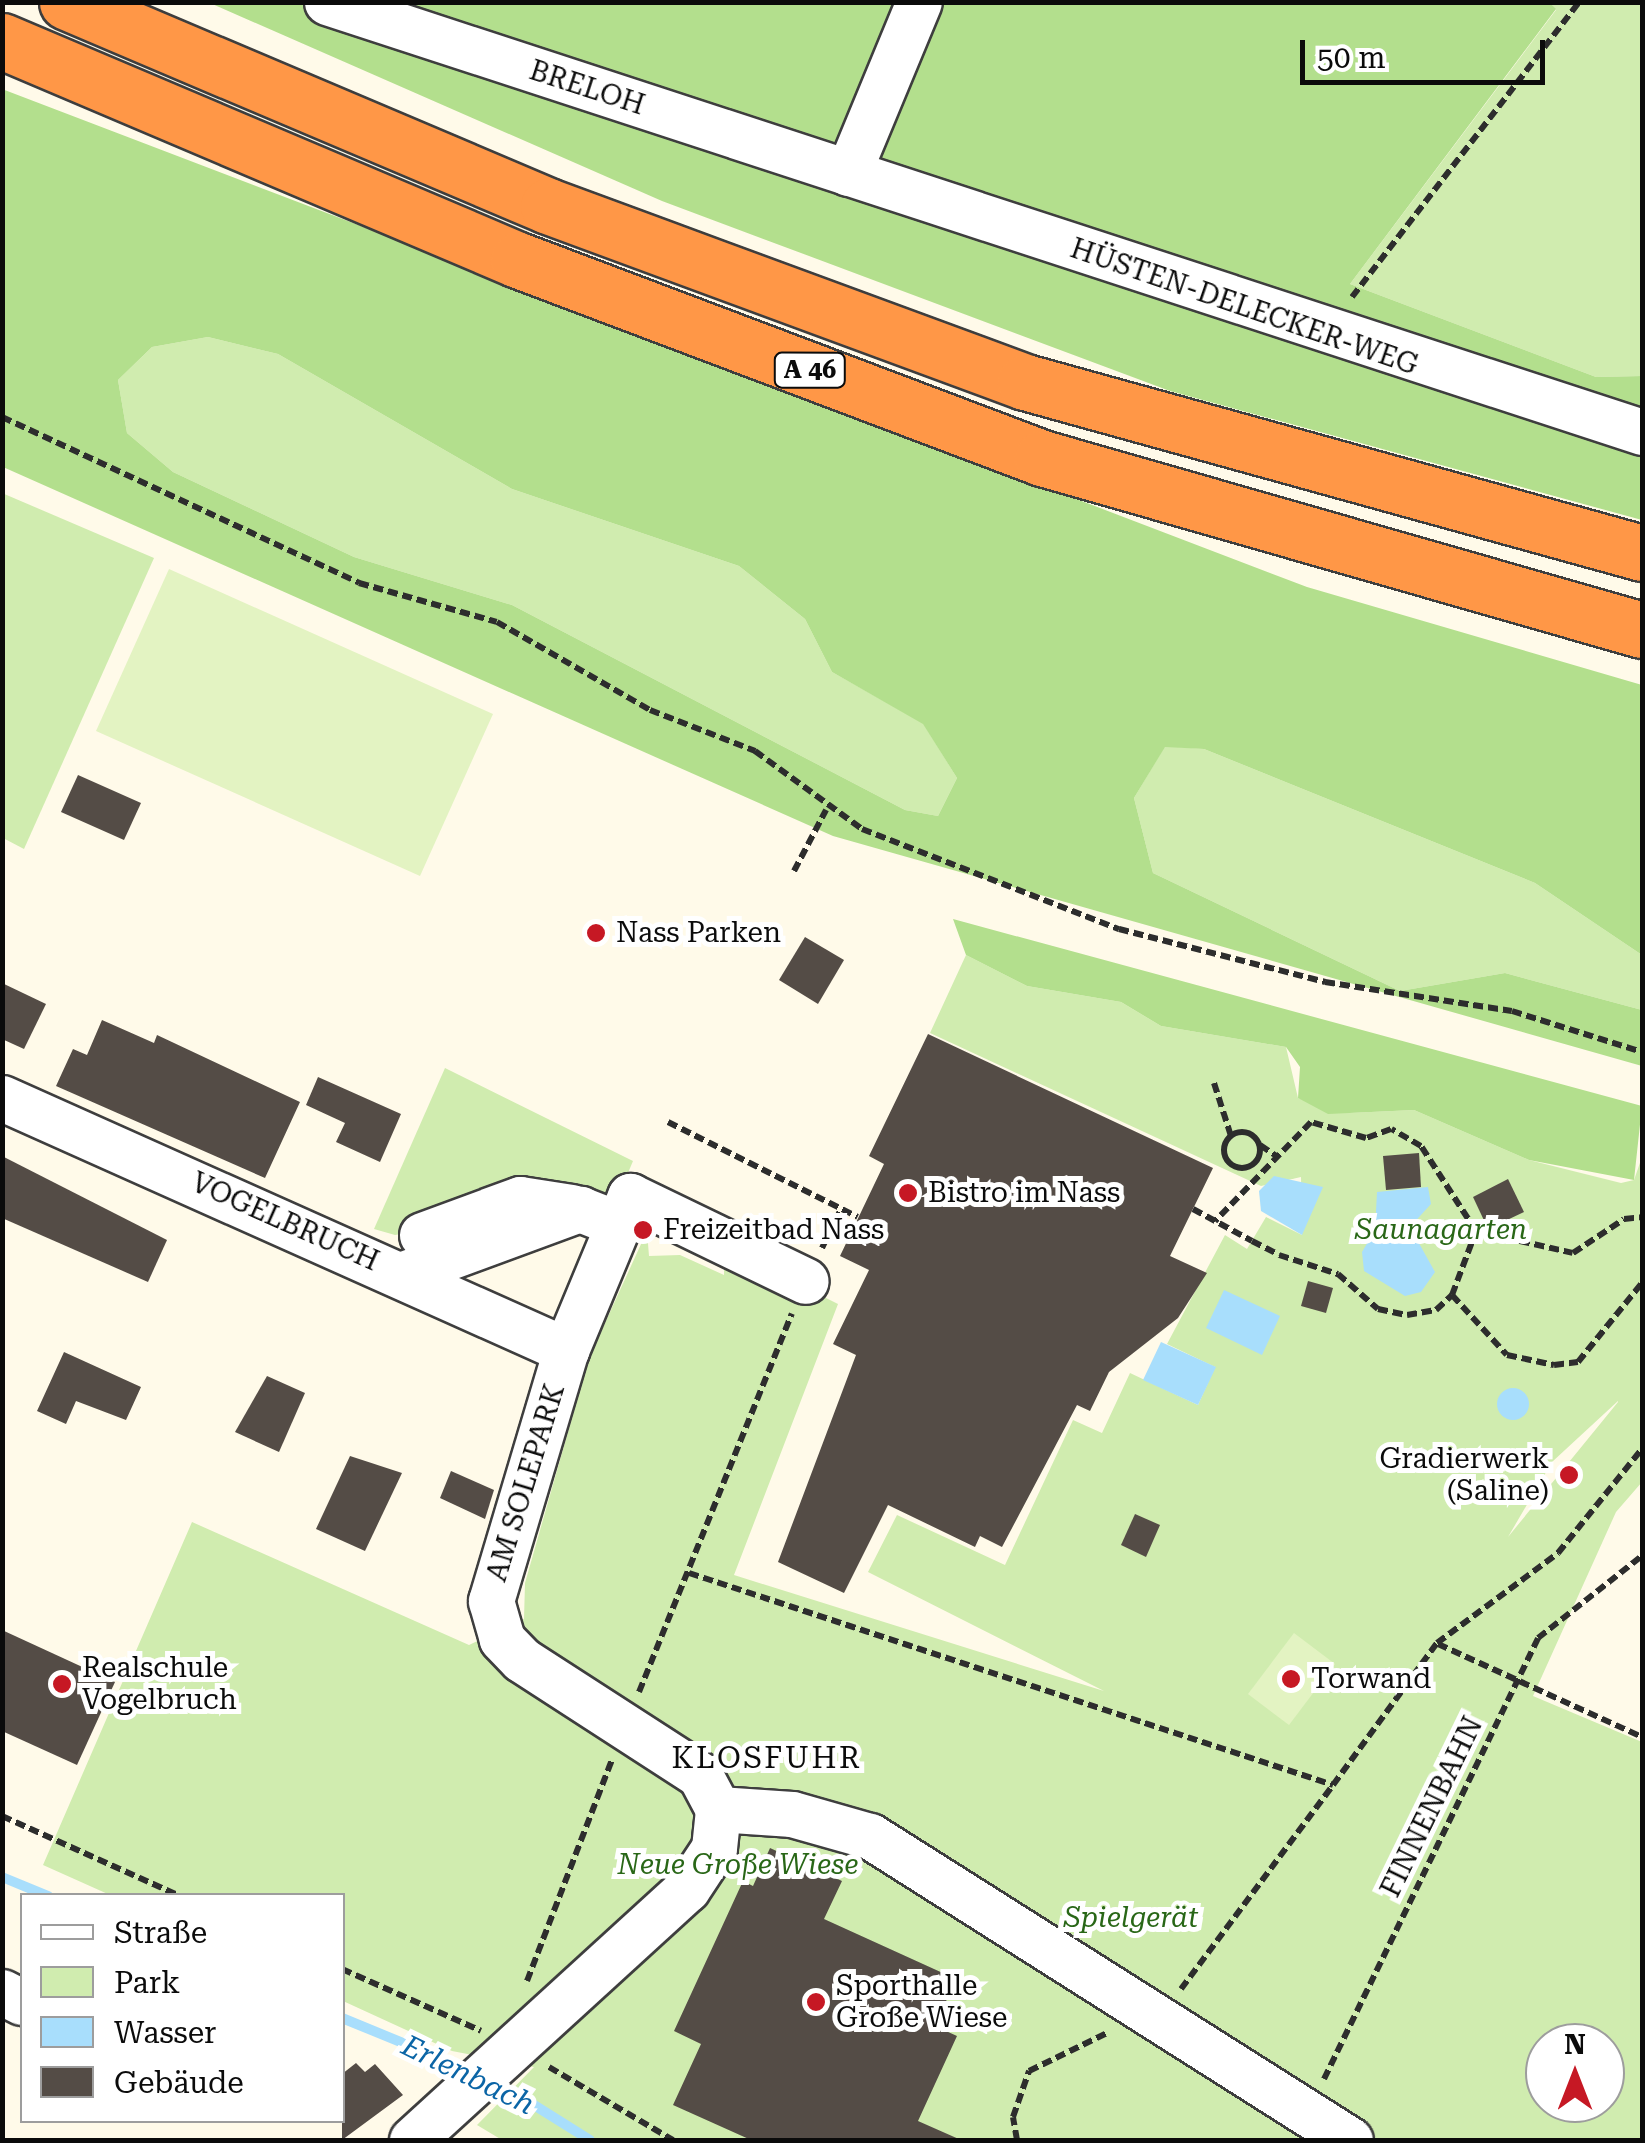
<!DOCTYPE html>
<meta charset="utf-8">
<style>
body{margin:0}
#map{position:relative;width:1645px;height:2143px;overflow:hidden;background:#fffae9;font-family:"Roboto Serif",serif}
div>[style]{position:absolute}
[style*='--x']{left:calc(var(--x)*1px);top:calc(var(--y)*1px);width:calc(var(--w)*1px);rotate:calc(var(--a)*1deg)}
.green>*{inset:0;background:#d0ecaf}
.forest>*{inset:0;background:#b3df8d}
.pitch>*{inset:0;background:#e3f3c2}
.water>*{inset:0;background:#a8defc}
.round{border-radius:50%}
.stream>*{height:10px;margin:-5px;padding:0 5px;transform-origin:5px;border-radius:5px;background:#a8defc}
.building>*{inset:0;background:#544c46}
.path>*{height:6px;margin-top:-3px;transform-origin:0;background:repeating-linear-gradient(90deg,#2d2d2d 0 10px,transparent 0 15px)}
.path>.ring{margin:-3px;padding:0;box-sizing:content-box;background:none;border:6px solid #2d2d2d;border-radius:50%}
.roads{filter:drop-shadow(2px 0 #3e3e3e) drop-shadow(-2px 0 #3e3e3e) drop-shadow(0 2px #3e3e3e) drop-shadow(0 -2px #3e3e3e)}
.minor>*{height:45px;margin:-22.5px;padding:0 22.5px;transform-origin:22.5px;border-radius:22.5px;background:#fff}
.highway>*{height:55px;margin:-27.5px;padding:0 27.5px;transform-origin:27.5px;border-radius:27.5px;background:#ff9747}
.dots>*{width:28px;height:28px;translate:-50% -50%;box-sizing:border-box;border:5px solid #fff;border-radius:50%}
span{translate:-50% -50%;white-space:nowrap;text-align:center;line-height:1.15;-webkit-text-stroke:10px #fff;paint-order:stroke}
.shield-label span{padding:2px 8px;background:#fff;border:2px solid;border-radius:8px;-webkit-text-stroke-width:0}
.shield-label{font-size:25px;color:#0b0b0b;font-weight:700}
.street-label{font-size:28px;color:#0b0b0b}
.poi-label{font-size:28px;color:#0b0b0b}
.left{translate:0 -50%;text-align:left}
.right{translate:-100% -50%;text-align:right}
.park-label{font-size:28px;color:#296717;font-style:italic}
.neighbourhood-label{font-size:30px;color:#0b0b0b;letter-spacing:2.5px}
.water-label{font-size:30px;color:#0b65a6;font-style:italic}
.frame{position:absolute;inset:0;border:5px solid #0b0b0b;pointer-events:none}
.legend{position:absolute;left:20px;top:1893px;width:325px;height:230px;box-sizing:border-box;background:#fff;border:2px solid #9d9d9d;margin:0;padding:12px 18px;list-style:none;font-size:30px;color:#0b0b0b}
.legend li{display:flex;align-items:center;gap:20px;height:50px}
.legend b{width:50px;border:2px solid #9d9d9d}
.north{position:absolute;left:1525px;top:2023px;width:100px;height:100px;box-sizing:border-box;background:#fff;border:2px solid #9d9d9d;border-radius:50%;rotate:0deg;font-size:28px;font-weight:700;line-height:40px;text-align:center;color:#0b0b0b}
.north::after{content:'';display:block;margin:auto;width:35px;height:45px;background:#c61824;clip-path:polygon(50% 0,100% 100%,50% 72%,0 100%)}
.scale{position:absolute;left:1300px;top:40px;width:245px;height:45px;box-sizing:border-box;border:5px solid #0b0b0b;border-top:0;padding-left:12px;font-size:30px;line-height:35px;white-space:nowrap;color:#0b0b0b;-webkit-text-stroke:8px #fff;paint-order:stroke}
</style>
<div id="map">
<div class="green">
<i style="clip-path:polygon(1550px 3px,1642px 3px,1642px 376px,1596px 377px,1350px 284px,1556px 10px)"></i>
<i style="clip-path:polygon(208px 337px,278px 354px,512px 489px,739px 566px,805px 619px,832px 672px,923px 723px,957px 778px,938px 816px,905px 810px,512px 605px,354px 557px,173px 472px,127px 433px,118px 380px,152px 347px)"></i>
<i style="clip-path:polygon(2px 493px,154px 558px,24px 849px,3px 838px)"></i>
<i style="clip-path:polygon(1165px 746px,1204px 749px,1535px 883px,1642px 955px,1642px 1010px,1505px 973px,1400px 991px,1153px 873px,1134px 798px)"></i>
<i style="clip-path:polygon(evenodd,966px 955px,1027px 986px,1121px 1002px,1161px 1026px,1286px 1047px,1298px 1098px,1349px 1113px,1414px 1110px,1529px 1160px,1621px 1183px,1634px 1180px,1642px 1157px,1642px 1482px,1616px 1512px,1533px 1696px,1642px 1742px,1642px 2140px,502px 2140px,477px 2125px,534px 2067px,452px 2051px,343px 2001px,342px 1896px,110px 1895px,43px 1865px,192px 1522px,469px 1645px,524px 1619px,525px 1583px,589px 1358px,647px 1231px,649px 1256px,680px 1255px,724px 1275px,724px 1247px,838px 1304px,734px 1575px,1104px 1691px,868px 1572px,897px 1515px,1005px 1565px,1073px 1420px,1102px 1433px,1130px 1373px,1198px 1405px,1215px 1367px,1167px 1344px,1225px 1235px,1247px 1249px,1266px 1217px,1302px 1235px,1301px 1177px,1261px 1186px,930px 1033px,966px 955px,1618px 1401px,1618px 1402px,1508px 1537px,1552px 1462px,1618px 1401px,966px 955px,1545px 2043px,1605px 2043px,1605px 2103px,1545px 2103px,1545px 2043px)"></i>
<i style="clip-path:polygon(445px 1068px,633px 1161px,617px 1199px,395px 1235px,374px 1229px)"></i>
</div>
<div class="forest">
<i style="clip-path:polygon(210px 3px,1550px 3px,1556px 9px,1350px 284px,1596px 377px,1642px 376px,1642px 520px,1170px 391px,662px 201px)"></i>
<i style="clip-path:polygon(evenodd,2px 89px,1307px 587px,1642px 685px,1642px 955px,1535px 883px,1204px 749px,1165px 747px,1134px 798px,1153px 873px,1400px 991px,1505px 973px,1642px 1010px,1642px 1066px,833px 836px,3px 467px,2px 89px,208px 337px,278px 354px,512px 489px,739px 566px,805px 619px,832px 672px,923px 724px,957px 778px,938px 816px,905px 810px,512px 605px,354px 557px,173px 472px,127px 433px,118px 380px,152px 347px,208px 337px)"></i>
<i style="clip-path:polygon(953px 919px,1642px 1106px,1634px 1180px,1529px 1160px,1414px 1110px,1328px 1114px,1298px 1098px,1300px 1067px,1286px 1047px,1161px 1026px,1121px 1002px,1027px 986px,966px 955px)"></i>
</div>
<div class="pitch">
<i style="clip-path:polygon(169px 569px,493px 714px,420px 876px,96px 731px)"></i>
<i style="clip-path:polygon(1294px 1633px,1335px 1664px,1289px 1725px,1248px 1694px)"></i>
</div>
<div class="water">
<i style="clip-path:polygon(1274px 1176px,1323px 1187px,1302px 1235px,1261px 1211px,1259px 1191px)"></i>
<i style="clip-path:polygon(1428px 1187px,1431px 1204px,1410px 1227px,1435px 1272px,1421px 1292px,1405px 1296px,1364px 1271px,1362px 1252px,1375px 1230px,1377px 1192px)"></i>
<i style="clip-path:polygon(1224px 1290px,1280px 1316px,1262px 1355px,1206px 1328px)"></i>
<i style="clip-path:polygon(1161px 1342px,1216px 1367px,1198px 1405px,1143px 1380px)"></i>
<i class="round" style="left:1497px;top:1388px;width:32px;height:32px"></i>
</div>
<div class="stream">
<i style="--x:2;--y:1877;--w:50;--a:22.4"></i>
<i style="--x:342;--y:2018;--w:137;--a:22.3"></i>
<i style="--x:494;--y:2080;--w:113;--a:32"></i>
</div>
<div class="building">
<i style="clip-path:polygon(78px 775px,141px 803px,124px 840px,61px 812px)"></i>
<i style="clip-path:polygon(805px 937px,844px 960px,818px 1004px,779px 980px)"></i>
<i style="clip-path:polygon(2px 983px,46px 1004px,24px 1049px,2px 1039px)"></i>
<i style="clip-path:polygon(102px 1020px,154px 1043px,157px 1035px,300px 1102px,265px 1178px,56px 1086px,73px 1049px,87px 1055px)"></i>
<i style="clip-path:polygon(928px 1034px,1213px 1168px,1170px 1256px,1207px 1273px,1178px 1318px,1109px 1372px,1090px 1411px,1077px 1405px,1002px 1547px,980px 1536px,975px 1547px,888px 1505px,844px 1593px,778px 1562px,856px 1355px,833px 1344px,869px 1270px,840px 1256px,884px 1164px,869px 1156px)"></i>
<i style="clip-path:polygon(318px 1077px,401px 1114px,380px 1162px,336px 1142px,345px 1123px,306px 1105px)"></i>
<i style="clip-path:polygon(1419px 1153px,1421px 1187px,1386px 1190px,1383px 1156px)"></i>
<i style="clip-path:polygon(2px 1156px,167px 1240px,148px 1282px,2px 1218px)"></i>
<i style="clip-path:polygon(1508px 1179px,1524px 1212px,1488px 1229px,1473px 1197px)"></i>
<i style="clip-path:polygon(1308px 1281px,1333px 1288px,1326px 1313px,1301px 1306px)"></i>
<i style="clip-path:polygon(64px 1352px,141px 1387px,126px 1420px,76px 1401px,66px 1424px,37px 1411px)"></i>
<i style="clip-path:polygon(267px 1376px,305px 1393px,279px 1452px,235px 1432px)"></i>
<i style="clip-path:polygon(350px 1456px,402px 1473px,365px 1551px,316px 1529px)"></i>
<i style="clip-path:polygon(451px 1471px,494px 1490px,485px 1519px,440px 1498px)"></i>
<i style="clip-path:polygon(1135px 1514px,1160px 1525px,1146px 1557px,1121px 1545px)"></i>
<i style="clip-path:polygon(2px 1630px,115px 1682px,77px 1765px,2px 1731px)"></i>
<i style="clip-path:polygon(770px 1848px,842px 1881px,824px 1919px,956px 1979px,935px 2026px,957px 2036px,918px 2121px,961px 2140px,751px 2140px,673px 2105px,701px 2044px,674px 2031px,743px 1881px,753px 1886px)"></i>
<i style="clip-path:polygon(356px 2063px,365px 2072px,375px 2064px,403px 2095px,342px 2140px,342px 2074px)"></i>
</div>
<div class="path">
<i style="--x:1352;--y:297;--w:372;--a:-52.4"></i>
<i style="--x:2;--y:417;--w:394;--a:24.9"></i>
<i style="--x:359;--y:583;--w:143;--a:15.8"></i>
<i style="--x:497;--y:622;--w:177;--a:29.9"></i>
<i style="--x:650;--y:710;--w:113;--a:21.3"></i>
<i style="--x:755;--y:751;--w:132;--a:36.1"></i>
<i style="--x:862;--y:829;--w:276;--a:21.3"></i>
<i style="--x:1119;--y:929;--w:213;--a:14.4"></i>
<i style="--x:1325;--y:982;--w:189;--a:8.8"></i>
<i style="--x:1512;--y:1011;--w:136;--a:17.5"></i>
<i style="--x:794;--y:871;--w:69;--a:-62.3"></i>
<i style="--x:1214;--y:1083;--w:56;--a:72.2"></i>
<i style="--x:668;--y:1122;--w:212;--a:26.6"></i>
<i class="ring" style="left:1224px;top:1132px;width:30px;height:30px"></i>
<i style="--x:1260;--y:1145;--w:22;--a:34"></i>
<i style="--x:1193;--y:1209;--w:67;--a:28.5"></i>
<i style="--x:1252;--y:1241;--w:30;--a:27"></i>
<i style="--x:1279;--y:1255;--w:62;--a:17.9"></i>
<i style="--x:1338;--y:1274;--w:53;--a:41.2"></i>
<i style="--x:1378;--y:1309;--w:30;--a:12"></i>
<i style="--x:1407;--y:1315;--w:29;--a:-10"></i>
<i style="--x:1436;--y:1310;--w:22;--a:-43"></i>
<i style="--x:1452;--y:1295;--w:68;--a:-69.4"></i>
<i style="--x:1476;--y:1231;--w:101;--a:-122.9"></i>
<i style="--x:1421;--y:1146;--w:34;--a:-150"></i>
<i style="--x:1391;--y:1129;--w:27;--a:160"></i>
<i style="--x:1366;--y:1138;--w:57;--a:-163.8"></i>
<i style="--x:1311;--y:1122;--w:138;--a:134.1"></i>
<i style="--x:1476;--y:1231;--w:99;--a:12.8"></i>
<i style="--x:1573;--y:1253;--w:61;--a:-33.7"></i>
<i style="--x:1624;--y:1219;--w:18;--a:-6"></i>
<i style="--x:822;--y:1248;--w:43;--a:-64"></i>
<i style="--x:1452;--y:1295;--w:81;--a:47.5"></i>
<i style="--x:1507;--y:1355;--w:48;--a:12"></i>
<i style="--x:1554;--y:1365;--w:24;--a:-7"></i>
<i style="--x:1578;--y:1362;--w:102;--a:-51"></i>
<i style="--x:689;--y:1573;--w:678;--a:18.22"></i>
<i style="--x:1333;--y:1785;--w:176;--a:-53.8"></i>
<i style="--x:1437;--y:1643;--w:151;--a:-36.6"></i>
<i style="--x:1558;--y:1553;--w:134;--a:-51.1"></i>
<i style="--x:1438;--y:1644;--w:224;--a:24.5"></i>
<i style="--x:639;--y:1692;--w:408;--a:-68"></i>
<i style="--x:2;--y:1816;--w:195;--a:24.2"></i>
<i style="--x:342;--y:1969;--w:152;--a:24"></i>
<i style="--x:527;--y:1981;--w:238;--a:-69"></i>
<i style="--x:1181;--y:1989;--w:254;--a:-53.3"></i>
<i style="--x:549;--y:2067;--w:144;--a:30.5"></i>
<i style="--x:1324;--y:2079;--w:490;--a:-64.1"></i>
<i style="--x:1538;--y:1638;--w:132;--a:-38.3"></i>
<i style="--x:1017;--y:2140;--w:23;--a:-100"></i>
<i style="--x:1013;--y:2117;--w:49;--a:-70.8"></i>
<i style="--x:1029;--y:2071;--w:89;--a:-26"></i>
</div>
<div class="roads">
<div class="minor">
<i style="--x:327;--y:2;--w:1384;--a:18.11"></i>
<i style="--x:848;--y:173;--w:185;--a:-67.5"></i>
<i style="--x:2;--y:1098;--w:618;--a:24.08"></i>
<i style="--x:422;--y:1235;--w:104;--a:-20.2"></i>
<i style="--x:520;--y:1199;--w:52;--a:8.9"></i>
<i style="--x:403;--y:1274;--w:189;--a:-20.2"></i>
<i style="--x:580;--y:1209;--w:41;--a:21.5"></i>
<i style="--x:718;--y:1809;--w:74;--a:3.9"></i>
<i style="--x:792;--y:1814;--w:81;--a:15.8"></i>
<i style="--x:870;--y:1836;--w:568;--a:32.35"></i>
<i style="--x:2;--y:1992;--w:22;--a:27"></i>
<i style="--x:412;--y:2140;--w:372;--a:-42.4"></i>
<i style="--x:687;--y:1889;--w:49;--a:-56.6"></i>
<i style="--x:714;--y:1848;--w:39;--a:-84"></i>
<i style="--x:718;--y:1809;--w:38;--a:-118"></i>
<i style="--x:700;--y:1775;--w:213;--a:-147.1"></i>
<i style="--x:521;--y:1659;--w:28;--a:-134"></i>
<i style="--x:502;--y:1639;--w:40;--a:-106"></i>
<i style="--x:491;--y:1601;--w:262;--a:-73.4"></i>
<i style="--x:566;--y:1350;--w:167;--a:-67.4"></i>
<i style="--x:630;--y:1196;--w:195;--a:25.8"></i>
</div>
<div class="highway">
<i style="--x:67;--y:2;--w:522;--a:22.98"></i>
<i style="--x:548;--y:206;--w:508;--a:20.25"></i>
<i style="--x:1025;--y:382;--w:640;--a:15.49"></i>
<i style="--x:2;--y:41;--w:561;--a:23"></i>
<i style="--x:518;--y:260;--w:560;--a:20.7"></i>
<i style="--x:1042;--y:458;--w:624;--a:16"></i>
</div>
</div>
<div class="dots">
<i style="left:596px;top:933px;background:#c61824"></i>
<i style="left:908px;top:1193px;background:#c61824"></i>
<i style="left:643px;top:1230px;background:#c61824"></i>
<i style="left:1569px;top:1475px;background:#c61824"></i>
<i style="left:1291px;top:1679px;background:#c61824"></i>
<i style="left:62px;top:1684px;background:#c61824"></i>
<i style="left:816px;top:2002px;background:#c61824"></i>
</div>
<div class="shield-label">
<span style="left:810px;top:370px">A 46</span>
</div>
<div class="street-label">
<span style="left:587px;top:88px;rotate:18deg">BRELOH</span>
<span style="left:1244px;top:307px;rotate:19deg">HÜSTEN-DELECKER-WEG</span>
<span style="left:285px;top:1222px;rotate:24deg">VOGELBRUCH</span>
<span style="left:526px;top:1483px;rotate:-73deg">AM SOLEPARK</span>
<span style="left:1432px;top:1807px;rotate:-64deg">FINNENBAHN</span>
</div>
<div class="poi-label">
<span class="left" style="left:616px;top:933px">Nass Parken</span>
<span class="left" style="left:928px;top:1193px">Bistro im Nass</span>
<span class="left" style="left:663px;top:1230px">Freizeitbad Nass</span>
<span class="right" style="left:1549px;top:1475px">Gradierwerk<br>(Saline)</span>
<span class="left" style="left:82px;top:1684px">Realschule<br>Vogelbruch</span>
<span class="left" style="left:1311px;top:1679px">Torwand</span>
<span class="left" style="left:836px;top:2002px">Sporthalle<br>Große Wiese</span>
</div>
<div class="park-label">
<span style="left:1441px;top:1230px">Saunagarten</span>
<span style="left:738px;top:1865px">Neue Große Wiese</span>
<span style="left:1131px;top:1918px">Spielgerät</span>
</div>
<div class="neighbourhood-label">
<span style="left:767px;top:1758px">KLOSFUHR</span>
</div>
<div class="water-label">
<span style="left:468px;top:2075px;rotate:26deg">Erlenbach</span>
</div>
<div class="frame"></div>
<ul class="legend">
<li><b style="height:12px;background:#fff"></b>Straße</li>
<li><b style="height:28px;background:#d0ecaf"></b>Park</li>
<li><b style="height:28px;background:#a8defc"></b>Wasser</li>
<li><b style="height:28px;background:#544c46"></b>Gebäude</li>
</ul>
<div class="north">N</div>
<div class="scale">50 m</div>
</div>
